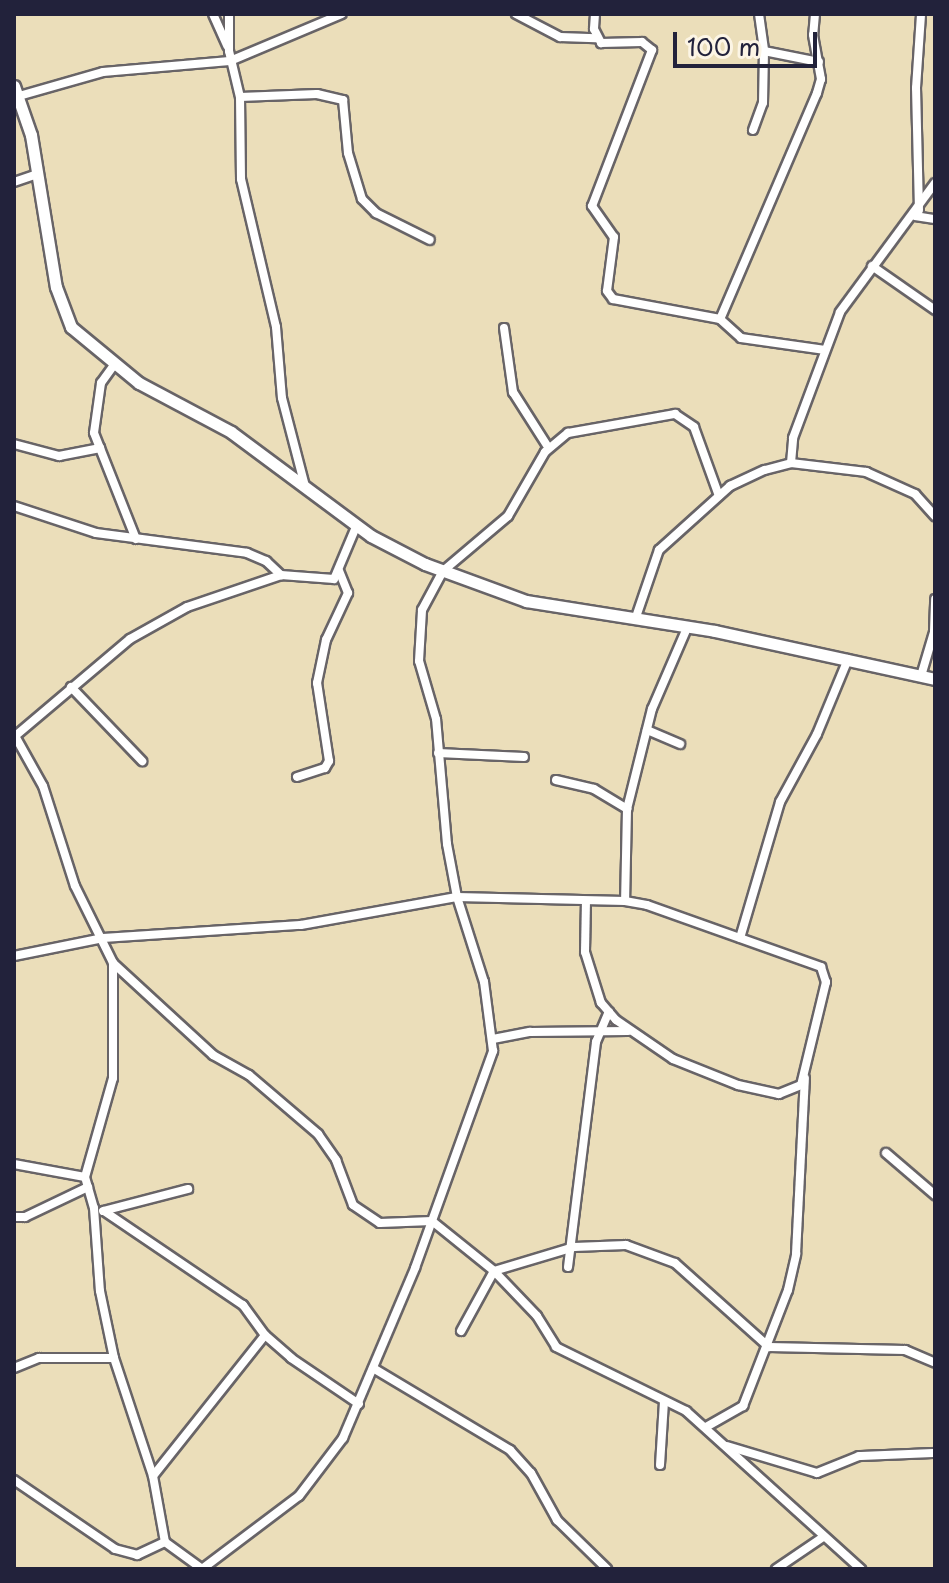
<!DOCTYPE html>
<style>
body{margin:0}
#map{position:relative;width:949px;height:1583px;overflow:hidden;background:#ebdeba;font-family:"Playpen Sans",sans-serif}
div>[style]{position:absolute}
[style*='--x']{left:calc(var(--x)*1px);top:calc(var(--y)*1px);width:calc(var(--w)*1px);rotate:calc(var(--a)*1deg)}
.roads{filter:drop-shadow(2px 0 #686467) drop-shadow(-2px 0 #686467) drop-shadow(0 2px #686467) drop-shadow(0 -2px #686467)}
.minor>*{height:8px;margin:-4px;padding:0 4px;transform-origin:4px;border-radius:4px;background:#fff}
.secondary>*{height:11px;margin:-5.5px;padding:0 5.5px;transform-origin:5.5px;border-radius:5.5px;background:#fff}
span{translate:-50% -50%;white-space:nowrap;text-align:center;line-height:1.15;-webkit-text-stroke:8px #fcf5e5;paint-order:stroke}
.frame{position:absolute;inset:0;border:16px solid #22223b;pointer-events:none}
.scale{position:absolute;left:673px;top:32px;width:144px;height:36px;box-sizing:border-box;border:4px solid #22223b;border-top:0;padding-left:10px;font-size:24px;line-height:28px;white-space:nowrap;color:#22223b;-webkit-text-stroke:6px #fcf5e5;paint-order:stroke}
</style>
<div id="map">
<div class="roads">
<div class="minor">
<i style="--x:213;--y:14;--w:35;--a:66"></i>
<i style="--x:229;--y:14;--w:37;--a:90"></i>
<i style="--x:229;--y:51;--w:47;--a:76.6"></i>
<i style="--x:240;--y:97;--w:82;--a:89.3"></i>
<i style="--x:241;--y:179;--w:152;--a:76.7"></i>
<i style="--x:276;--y:327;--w:71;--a:85.2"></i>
<i style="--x:282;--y:398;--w:91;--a:75.4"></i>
<i style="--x:516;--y:14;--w:50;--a:27.6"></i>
<i style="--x:560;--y:37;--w:36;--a:2"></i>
<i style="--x:595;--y:14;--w:15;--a:94"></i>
<i style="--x:594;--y:29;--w:16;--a:63"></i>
<i style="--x:601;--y:43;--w:41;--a:-1.4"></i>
<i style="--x:642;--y:42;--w:13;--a:39"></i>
<i style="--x:652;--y:50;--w:167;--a:111"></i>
<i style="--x:592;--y:206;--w:38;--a:55"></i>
<i style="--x:614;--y:237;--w:54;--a:97.4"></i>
<i style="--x:607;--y:291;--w:10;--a:53"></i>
<i style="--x:613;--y:299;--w:109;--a:10.6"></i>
<i style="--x:759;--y:14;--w:37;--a:82"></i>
<i style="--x:764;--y:51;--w:56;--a:11.3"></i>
<i style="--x:815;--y:14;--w:21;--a:95"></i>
<i style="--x:813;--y:35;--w:45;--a:79.7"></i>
<i style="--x:821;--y:79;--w:15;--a:106"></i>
<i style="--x:817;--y:93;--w:246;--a:113.2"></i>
<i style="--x:720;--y:319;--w:28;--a:42"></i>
<i style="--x:741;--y:338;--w:85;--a:8.1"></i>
<i style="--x:19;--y:96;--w:87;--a:-15.9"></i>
<i style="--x:103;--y:72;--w:127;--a:-5"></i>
<i style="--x:230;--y:61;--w:121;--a:-22.8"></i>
<i style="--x:240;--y:97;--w:77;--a:-2.2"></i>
<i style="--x:317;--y:94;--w:27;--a:13"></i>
<i style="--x:343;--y:100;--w:53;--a:84.6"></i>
<i style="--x:348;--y:153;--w:48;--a:73.1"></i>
<i style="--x:362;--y:199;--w:20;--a:45"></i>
<i style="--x:376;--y:213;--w:60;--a:26.6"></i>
<i style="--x:753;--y:130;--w:29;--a:-70"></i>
<i style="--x:763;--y:103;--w:52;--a:-88.9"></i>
<i style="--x:14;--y:182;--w:24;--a:-19"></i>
<i style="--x:919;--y:210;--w:122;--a:-91.4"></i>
<i style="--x:916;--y:88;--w:74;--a:-86.1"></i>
<i style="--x:915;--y:216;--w:20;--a:9"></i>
<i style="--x:872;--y:266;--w:77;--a:34.9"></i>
<i style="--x:504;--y:328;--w:65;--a:82"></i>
<i style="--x:513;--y:392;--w:65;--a:57.5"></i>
<i style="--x:114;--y:365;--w:22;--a:126"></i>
<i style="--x:101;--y:383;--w:50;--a:98"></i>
<i style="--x:94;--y:433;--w:114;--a:68.4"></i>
<i style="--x:14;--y:444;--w:47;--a:14.9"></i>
<i style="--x:59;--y:456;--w:42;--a:-11"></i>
<i style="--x:791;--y:463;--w:25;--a:-85"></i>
<i style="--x:793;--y:438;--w:134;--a:-69.5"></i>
<i style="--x:840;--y:312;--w:160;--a:-53.6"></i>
<i style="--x:14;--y:506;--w:86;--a:18.2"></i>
<i style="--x:96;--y:533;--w:152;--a:7.5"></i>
<i style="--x:247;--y:553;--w:21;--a:23"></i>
<i style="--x:266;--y:561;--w:21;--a:43"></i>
<i style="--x:636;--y:617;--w:71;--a:-71.1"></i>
<i style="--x:659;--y:550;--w:96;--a:-42"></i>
<i style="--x:730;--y:486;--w:38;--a:-25"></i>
<i style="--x:765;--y:470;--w:27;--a:-15"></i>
<i style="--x:791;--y:463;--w:76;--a:6.8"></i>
<i style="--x:866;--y:472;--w:54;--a:24.2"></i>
<i style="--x:915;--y:494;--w:30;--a:48"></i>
<i style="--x:921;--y:676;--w:46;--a:-73.5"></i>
<i style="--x:934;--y:632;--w:33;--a:-88"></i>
<i style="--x:71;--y:687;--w:103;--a:46.2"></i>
<i style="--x:647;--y:730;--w:36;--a:23"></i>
<i style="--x:15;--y:736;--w:57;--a:60.8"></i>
<i style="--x:43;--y:786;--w:105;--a:72.3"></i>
<i style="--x:75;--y:886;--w:86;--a:63.7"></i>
<i style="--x:113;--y:963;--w:115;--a:90"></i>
<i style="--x:113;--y:1078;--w:103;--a:105.8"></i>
<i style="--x:85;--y:1177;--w:32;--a:74"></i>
<i style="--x:94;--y:1208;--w:83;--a:85.9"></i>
<i style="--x:100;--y:1291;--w:68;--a:78.2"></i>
<i style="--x:114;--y:1358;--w:124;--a:71.7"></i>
<i style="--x:153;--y:1476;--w:67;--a:79.7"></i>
<i style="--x:165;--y:1542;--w:46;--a:36.1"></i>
<i style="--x:202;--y:1569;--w:121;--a:-37"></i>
<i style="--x:299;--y:1496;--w:73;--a:-52.8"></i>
<i style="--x:343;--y:1438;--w:185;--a:-67"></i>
<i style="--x:415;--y:1268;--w:231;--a:-70.2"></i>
<i style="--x:493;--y:1051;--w:70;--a:-97.4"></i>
<i style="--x:484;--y:982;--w:89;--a:-107.6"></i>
<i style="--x:457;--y:897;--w:54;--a:-100.7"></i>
<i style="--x:447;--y:844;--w:125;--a:-95"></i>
<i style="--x:436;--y:719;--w:60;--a:-106.3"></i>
<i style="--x:419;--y:661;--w:51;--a:-86.6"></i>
<i style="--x:422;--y:610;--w:44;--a:-61.7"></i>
<i style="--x:443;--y:571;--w:85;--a:-40.2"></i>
<i style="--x:508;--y:516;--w:74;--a:-60"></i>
<i style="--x:545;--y:452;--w:30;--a:-40"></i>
<i style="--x:568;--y:433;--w:109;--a:-10.1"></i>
<i style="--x:675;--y:414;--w:23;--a:34"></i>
<i style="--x:694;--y:427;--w:73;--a:70.1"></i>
<i style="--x:14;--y:737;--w:152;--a:-40.2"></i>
<i style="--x:130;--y:639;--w:65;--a:-29.3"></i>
<i style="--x:187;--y:607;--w:99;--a:-18.8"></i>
<i style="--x:281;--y:575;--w:53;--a:4.3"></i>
<i style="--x:334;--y:579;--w:56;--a:-67.1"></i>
<i style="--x:438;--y:753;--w:86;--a:2.7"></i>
<i style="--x:297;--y:777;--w:29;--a:-18"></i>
<i style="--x:325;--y:768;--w:8;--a:-60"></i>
<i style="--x:329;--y:761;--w:79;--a:-98.7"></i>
<i style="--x:317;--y:683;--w:44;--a:-78.2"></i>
<i style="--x:326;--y:640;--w:52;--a:-64.9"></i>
<i style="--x:348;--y:593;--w:24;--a:-112"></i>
<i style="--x:556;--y:780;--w:39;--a:13"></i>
<i style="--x:594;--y:789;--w:39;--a:31"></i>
<i style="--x:627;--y:809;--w:92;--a:91.2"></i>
<i style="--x:627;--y:809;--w:103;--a:-76"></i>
<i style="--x:652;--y:709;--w:90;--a:-66.6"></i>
<i style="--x:740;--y:938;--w:142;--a:-73.6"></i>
<i style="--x:780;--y:802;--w:77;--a:-61.4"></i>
<i style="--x:817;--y:734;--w:81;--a:-67.5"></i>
<i style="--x:14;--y:956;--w:91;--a:-11.4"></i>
<i style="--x:103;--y:938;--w:198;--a:-3.8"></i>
<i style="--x:301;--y:925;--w:158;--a:-10.2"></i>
<i style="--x:457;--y:897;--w:168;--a:1.4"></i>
<i style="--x:625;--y:901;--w:22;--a:10"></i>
<i style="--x:647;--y:905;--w:185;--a:19.6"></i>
<i style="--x:821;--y:967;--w:16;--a:72"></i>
<i style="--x:826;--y:982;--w:106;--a:103.6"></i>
<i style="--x:801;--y:1085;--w:24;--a:158"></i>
<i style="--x:779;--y:1094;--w:42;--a:-167.6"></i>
<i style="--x:738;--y:1085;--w:70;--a:-158.2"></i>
<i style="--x:673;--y:1059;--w:69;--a:-145.6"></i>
<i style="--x:616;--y:1020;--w:23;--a:-131"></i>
<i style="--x:601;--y:1003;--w:53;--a:-107.4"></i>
<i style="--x:585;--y:952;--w:51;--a:-88.9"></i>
<i style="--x:113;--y:963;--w:136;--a:42.6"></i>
<i style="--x:213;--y:1055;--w:41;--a:29.1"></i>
<i style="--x:249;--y:1075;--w:91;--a:40.5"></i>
<i style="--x:318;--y:1134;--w:32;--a:55"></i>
<i style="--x:336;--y:1160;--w:48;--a:69.3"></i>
<i style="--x:353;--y:1205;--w:32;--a:34"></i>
<i style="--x:380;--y:1223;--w:52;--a:-2.2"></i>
<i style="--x:432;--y:1221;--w:80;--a:38.9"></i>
<i style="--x:494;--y:1271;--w:62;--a:46.3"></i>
<i style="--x:537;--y:1316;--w:36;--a:58"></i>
<i style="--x:556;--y:1347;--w:145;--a:26.2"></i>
<i style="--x:686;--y:1411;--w:236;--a:42.1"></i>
<i style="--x:493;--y:1039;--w:38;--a:-11"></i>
<i style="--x:530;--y:1032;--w:98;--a:-0.6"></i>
<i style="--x:886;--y:1153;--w:65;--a:40.6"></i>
<i style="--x:14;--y:1164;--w:72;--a:10.4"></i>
<i style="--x:103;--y:1211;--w:88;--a:-14.5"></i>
<i style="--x:104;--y:1211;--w:168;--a:34.1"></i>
<i style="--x:243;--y:1305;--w:37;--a:54"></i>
<i style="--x:265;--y:1335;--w:35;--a:41"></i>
<i style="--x:291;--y:1358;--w:82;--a:34.1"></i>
<i style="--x:14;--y:1217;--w:11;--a:0"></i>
<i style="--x:25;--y:1217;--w:70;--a:-25.5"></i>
<i style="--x:568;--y:1267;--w:227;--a:-82.9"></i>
<i style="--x:596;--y:1042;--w:33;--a:-67"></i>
<i style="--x:461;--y:1331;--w:68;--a:-61.2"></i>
<i style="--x:494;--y:1271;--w:84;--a:-16.7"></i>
<i style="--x:574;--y:1247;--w:52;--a:-2.2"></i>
<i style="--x:626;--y:1245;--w:52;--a:20.2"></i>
<i style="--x:675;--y:1263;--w:126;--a:41.8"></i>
<i style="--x:769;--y:1347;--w:136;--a:1.3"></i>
<i style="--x:905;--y:1350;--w:33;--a:23"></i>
<i style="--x:14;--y:1368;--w:27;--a:-22"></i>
<i style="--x:39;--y:1358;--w:75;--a:0"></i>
<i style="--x:373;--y:1368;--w:160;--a:30.9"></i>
<i style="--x:510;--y:1450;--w:31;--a:48"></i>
<i style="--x:531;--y:1473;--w:54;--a:61"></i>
<i style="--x:557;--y:1520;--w:70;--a:44.4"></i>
<i style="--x:706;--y:1427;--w:43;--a:-29.6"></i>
<i style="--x:743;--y:1406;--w:124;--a:-68.8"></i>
<i style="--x:788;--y:1290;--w:37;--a:-77"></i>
<i style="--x:796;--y:1254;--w:176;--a:-87.1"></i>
<i style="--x:727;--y:1446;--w:94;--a:16.7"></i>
<i style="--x:817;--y:1473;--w:45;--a:-22"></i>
<i style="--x:859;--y:1456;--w:76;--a:-2.3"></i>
<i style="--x:660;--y:1465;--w:64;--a:-86.4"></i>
<i style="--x:153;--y:1476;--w:180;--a:-51.5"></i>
<i style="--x:14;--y:1480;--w:122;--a:34.3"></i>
<i style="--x:115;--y:1549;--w:23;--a:15"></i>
<i style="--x:137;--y:1555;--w:31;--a:-25"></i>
<i style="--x:776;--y:1569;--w:57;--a:-34.2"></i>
</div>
<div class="secondary">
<i style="--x:14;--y:86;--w:52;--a:70.9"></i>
<i style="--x:31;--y:135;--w:154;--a:80.7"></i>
<i style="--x:56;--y:287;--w:43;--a:69.4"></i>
<i style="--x:71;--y:327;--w:88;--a:39.5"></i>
<i style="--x:139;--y:383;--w:104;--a:28"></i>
<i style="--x:231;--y:432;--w:174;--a:36.6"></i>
<i style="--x:371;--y:536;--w:61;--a:27.4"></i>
<i style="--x:425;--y:564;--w:108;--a:20.1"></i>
<i style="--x:526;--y:601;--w:191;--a:9"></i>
<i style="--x:715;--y:631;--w:225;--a:12.3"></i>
</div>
</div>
<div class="frame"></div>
<div class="scale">100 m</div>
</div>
